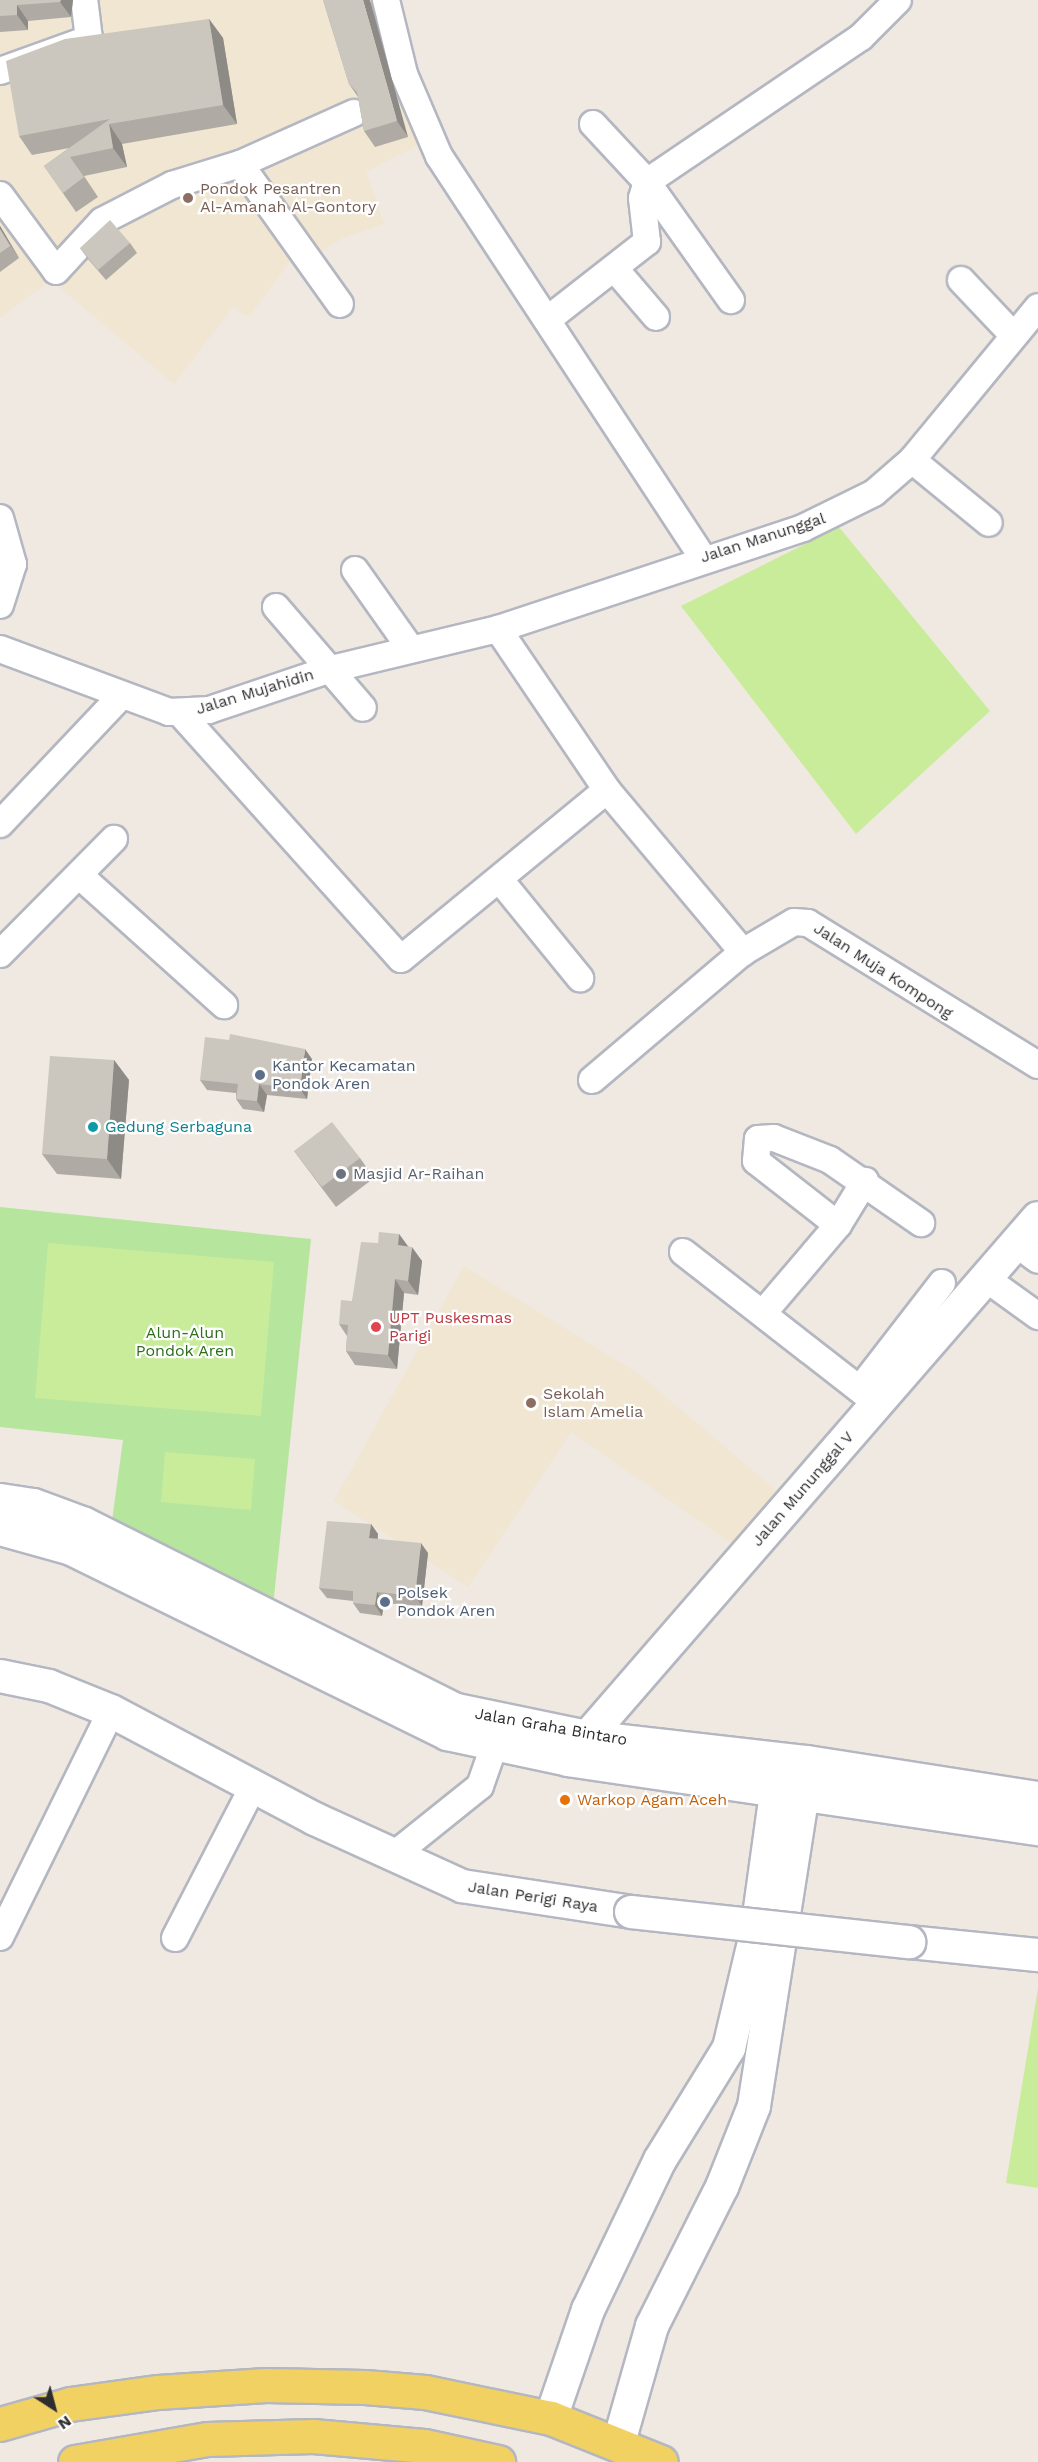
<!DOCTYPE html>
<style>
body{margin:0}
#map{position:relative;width:1038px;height:2462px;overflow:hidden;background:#efe9e1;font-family:"Work Sans",sans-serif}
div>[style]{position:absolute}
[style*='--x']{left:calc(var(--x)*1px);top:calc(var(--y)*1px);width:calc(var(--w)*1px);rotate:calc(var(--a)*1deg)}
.education>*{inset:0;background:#f0e6d1}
.green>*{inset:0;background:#b6e59e}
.pitch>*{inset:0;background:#c9ec9a}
.roads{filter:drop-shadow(2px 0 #b4b7c1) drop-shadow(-2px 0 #b4b7c1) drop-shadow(0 2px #b4b7c1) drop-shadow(0 -2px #b4b7c1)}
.minor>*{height:26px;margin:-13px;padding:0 13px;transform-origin:13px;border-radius:13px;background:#fff}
.tertiary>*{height:32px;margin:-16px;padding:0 16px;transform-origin:16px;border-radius:16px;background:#fff}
.secondary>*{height:33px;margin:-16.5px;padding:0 16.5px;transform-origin:16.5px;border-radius:16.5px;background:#fff}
.primary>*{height:33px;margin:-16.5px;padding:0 16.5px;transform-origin:16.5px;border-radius:16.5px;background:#f2d163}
.bridges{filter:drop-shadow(2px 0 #b4b7c1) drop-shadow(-2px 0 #b4b7c1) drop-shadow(0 2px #b4b7c1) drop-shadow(0 -2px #b4b7c1)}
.tertiary-bridge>*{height:32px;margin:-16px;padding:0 16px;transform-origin:16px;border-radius:16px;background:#fff}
.wall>*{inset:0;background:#afaba4}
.shaded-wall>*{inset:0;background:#8e8b86}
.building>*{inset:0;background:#cbc7bf}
.dots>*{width:16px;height:16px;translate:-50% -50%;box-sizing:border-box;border:3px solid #fff;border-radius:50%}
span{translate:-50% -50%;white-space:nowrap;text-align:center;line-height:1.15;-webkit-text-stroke:4.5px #fff;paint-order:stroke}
.education-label{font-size:16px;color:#785e54}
.left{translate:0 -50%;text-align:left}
.street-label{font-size:16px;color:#2e2e2e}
.service-label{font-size:16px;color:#4e5e75}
.culture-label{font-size:16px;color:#0d838f}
.worship-label{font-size:16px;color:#5b616d}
.health-label{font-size:16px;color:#be3a42}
.park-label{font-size:16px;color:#2c6e1b}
.food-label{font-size:16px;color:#c56008}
.north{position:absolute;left:24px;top:2378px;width:60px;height:60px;-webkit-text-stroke:4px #fff;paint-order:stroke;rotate:144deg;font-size:16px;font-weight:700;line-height:24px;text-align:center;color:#2e2e2e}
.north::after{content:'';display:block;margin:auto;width:21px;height:27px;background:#2e2e2e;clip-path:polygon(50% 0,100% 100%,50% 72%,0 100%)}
</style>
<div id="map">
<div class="education">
<i style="clip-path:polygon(0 0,381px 0,418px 145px,366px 172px,384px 224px,343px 238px,311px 258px,297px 252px,249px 317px,233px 307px,174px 384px,51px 280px,0 318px)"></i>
<i style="clip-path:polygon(464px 1266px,639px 1374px,783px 1496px,741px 1550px,571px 1432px,468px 1587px,334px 1501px)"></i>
</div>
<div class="green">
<i style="clip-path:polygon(0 1207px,311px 1239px,273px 1607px,111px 1528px,123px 1440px,0 1427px)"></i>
</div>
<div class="pitch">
<i style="clip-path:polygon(839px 527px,990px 711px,856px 834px,681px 606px)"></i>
<i style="clip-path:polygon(48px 1243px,274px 1262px,261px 1416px,35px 1398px)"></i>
<i style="clip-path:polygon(165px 1452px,255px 1459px,251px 1510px,161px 1502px)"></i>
<i style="clip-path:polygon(1038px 1988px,1038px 2188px,1006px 2183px)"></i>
</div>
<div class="roads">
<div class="minor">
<i style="--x:386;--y:0;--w:76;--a:76.3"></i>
<i style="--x:404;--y:74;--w:89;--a:66.9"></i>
<i style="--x:439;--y:156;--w:481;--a:56.7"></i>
<i style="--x:0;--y:71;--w:95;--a:-19.8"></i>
<i style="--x:89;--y:39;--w:39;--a:-97"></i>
<i style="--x:593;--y:124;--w:79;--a:47"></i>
<i style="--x:647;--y:182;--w:145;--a:54.6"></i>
<i style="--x:240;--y:164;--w:125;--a:-24.1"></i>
<i style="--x:0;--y:195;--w:94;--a:53.6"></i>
<i style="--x:56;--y:271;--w:68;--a:-47.4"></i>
<i style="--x:102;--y:221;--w:79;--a:-27.2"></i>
<i style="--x:172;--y:185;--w:71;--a:-17.2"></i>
<i style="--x:240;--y:164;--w:172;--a:54.5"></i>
<i style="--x:615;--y:269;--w:63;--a:49.5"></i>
<i style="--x:961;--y:280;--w:76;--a:46.6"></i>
<i style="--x:547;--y:320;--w:127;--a:-38"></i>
<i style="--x:647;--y:242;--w:44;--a:-96.5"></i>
<i style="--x:642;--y:198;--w:17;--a:-73"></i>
<i style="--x:647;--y:182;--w:258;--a:-34.1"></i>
<i style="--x:861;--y:37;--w:52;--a:-45"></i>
<i style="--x:912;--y:460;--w:99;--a:39.3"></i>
<i style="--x:0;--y:518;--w:48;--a:74.2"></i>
<i style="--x:13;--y:564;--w:43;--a:107.6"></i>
<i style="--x:355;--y:570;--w:97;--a:54.7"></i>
<i style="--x:276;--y:607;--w:133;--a:49.3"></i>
<i style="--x:498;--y:629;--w:194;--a:55.9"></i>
<i style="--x:607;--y:790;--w:212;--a:50"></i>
<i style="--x:0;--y:649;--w:180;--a:20.4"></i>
<i style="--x:169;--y:712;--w:40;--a:-2.9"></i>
<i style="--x:209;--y:710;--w:129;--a:-18.6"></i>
<i style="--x:331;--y:669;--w:172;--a:-13.5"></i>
<i style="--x:498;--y:629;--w:321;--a:-18.3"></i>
<i style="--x:803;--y:528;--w:79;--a:-26.2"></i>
<i style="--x:874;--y:493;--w:50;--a:-41"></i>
<i style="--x:912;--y:460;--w:198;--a:-50.5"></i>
<i style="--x:181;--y:714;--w:329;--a:48.1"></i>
<i style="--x:401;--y:959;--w:266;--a:-39.4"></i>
<i style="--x:0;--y:824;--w:176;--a:-46.6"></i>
<i style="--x:79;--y:875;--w:195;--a:41.9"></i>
<i style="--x:500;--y:880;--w:127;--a:50.8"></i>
<i style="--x:0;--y:954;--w:162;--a:-45.3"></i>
<i style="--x:592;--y:1080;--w:198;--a:-40.3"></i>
<i style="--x:743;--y:952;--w:59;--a:-30.5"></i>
<i style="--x:794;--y:922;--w:14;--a:4"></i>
<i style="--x:808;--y:923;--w:270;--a:31.7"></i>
<i style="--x:838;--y:1225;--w:104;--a:-142"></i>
<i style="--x:756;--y:1161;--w:22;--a:-85"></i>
<i style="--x:758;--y:1139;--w:16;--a:-4"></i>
<i style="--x:774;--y:1138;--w:60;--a:21.4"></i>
<i style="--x:830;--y:1160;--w:111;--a:34.7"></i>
<i style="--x:1017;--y:1244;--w:26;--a:37"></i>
<i style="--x:683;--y:1252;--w:247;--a:37.9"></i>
<i style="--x:988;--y:1280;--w:62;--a:35.8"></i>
<i style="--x:764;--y:1312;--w:114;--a:-49.6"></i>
<i style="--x:838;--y:1225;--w:52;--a:-58.5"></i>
<i style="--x:860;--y:1389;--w:134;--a:-52.3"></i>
<i style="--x:394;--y:1855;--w:110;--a:-38.7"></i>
<i style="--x:480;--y:1786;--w:64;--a:-70.7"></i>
<i style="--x:0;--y:1937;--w:252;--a:-63.8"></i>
<i style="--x:175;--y:1938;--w:172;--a:-62.7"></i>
</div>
<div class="tertiary">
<i style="--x:0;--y:1676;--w:50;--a:11.5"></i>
<i style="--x:49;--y:1686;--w:67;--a:22"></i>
<i style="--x:111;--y:1711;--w:231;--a:27.9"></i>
<i style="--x:315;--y:1819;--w:162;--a:24.5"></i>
<i style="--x:462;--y:1886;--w:171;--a:8.7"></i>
<i style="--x:571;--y:1756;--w:712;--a:-49.04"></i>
<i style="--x:909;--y:1942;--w:130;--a:5.8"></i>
<i style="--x:551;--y:2418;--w:114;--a:-71.1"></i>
<i style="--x:588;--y:2310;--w:166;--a:-64.4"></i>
<i style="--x:660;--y:2160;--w:132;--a:-58.4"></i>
<i style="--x:729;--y:2048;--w:121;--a:-76.7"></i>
<i style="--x:757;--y:1930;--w:168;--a:-82.1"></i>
<i style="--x:619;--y:2442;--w:121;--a:-74.1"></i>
<i style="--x:652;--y:2326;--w:156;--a:-63.3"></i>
<i style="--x:722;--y:2187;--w:87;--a:-68.4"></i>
<i style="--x:754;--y:2106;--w:342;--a:-81.1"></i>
</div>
<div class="secondary">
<i style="--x:0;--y:1500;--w:33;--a:9"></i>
<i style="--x:33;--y:1505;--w:54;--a:20.4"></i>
<i style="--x:84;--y:1524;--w:416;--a:26.6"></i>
<i style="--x:456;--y:1710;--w:133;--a:11.7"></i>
<i style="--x:586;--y:1737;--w:222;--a:6.5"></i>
<i style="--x:807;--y:1762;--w:234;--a:8.9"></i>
<i style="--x:0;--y:1528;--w:74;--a:15.7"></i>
<i style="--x:71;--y:1548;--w:419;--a:26.2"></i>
<i style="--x:447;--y:1733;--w:124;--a:12.1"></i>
<i style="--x:568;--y:1759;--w:475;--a:8.4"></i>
</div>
<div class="primary">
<i style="--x:0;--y:2424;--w:73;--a:-15.9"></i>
<i style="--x:70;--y:2404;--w:89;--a:-7.8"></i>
<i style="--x:158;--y:2392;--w:108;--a:-3.7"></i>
<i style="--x:266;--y:2385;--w:99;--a:1.2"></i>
<i style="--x:365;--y:2387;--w:60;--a:4.8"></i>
<i style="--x:425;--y:2392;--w:129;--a:11.7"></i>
<i style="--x:551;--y:2418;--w:118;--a:21.8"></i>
<i style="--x:75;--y:2462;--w:134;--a:-9.9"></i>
<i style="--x:207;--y:2439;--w:106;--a:-1.6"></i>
<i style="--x:313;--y:2436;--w:111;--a:5.1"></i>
<i style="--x:424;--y:2446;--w:76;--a:12.2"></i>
</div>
</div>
<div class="bridges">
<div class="tertiary-bridge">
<i style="--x:631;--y:1912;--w:280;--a:6.2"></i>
</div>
</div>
<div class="wall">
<i style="clip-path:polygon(0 0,73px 0,71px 17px,28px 21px,28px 30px,0 32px)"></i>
<i style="clip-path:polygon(323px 0,408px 137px,375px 147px,364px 131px,358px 97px,349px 84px)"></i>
<i style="clip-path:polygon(209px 19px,223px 38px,237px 124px,122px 144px,127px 167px,84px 176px,98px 197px,76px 212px,44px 166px,69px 148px,32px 155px,19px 136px)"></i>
<i style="clip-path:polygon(0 226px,19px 258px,0 272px)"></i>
<i style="clip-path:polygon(130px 243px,137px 253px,106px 280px,88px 259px,80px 248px)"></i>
<i style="clip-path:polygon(312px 1059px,307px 1099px,267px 1095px,264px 1112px,243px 1109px,236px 1099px,236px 1093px,207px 1090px,200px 1080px)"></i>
<i style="clip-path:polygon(114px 1060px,129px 1080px,121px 1179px,57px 1174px,42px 1154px)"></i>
<i style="clip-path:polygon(294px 1151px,360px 1158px,374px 1178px,336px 1207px)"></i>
<i style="clip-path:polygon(399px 1234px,408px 1246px,422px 1261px,418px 1295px,404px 1293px,397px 1369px,355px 1365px,346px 1351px,347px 1336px,339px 1324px,352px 1301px,378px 1243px)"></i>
<i style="clip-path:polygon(371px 1524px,378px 1534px,378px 1539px,428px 1553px,422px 1606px,384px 1603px,382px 1616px,360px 1613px,353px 1603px,353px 1601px,327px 1598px,319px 1588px)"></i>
</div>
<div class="shaded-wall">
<i style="clip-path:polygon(61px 0,73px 0,71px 17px,60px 2px)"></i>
<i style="clip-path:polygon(363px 0,370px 0,408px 137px,397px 121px)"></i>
<i style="clip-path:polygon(17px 5px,28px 21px,28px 30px,17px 15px)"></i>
<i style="clip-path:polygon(209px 19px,223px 38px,237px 124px,223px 105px)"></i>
<i style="clip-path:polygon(109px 124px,122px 144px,127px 167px,113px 148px)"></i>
<i style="clip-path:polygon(0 226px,19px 258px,0 229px)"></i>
<i style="clip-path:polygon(305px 1049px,312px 1059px,307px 1099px,300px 1089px)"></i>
<i style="clip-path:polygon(114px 1060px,129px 1080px,121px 1179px,107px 1159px)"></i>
<i style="clip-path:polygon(259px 1084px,267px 1095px,264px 1112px,257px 1101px)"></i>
<i style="clip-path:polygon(399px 1234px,409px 1248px,398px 1245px)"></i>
<i style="clip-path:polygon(412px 1247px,422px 1261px,418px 1295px,408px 1281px)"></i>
<i style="clip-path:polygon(395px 1279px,404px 1293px,397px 1369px,388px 1355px)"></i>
<i style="clip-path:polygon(371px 1524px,378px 1534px,376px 1548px,369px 1538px)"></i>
<i style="clip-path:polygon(421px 1543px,428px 1553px,422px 1606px,415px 1596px)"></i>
<i style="clip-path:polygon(377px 1592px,384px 1603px,382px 1616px,375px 1605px)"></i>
</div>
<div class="building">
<i style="clip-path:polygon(0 0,61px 0,60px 2px,17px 5px,17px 15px,0 16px)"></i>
<i style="clip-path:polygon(323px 0,363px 0,397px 121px,364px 131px,357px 92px,349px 84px)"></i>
<i style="clip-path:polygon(209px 19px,223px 105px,109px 124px,113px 148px,70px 157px,84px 177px,63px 193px,44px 166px,110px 119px,19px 136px,6px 61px,65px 39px)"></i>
<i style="clip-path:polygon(110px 220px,130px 243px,98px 270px,80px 248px)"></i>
<i style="clip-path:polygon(0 229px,10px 246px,0 253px)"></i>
<i style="clip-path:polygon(230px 1034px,305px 1049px,300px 1089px,259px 1084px,257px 1101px,236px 1099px,238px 1084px,200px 1080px,205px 1037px,229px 1040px)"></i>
<i style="clip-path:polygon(50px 1056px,114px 1060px,107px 1159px,42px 1154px)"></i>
<i style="clip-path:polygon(332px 1122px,360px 1158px,322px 1187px,294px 1151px)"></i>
<i style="clip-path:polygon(379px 1232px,399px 1234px,398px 1245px,412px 1247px,408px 1281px,395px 1279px,388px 1355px,346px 1351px,348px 1325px,339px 1324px,341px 1300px,352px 1301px,361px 1242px,378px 1243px)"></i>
<i style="clip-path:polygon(327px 1521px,371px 1524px,369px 1538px,421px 1543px,415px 1596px,377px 1592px,375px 1605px,353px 1603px,353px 1591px,319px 1588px)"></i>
</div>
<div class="dots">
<i style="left:188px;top:198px;background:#8d6e63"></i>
<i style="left:260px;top:1075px;background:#5c6f8a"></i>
<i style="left:93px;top:1127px;background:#0f9aa8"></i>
<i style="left:341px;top:1174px;background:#6b7280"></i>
<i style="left:376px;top:1327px;background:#e0444e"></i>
<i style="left:531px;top:1403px;background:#8d6e63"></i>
<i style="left:385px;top:1602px;background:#5c6f8a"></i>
<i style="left:565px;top:1800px;background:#e8710a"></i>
</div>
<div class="education-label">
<span class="left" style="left:200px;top:198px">Pondok Pesantren<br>Al-Amanah Al-Gontory</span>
<span class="left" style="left:543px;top:1403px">Sekolah<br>Islam Amelia</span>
</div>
<div class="street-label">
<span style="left:763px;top:538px;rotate:-18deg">Jalan Manunggal</span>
<span style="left:255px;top:692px;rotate:-17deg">Jalan Mujahidin</span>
<span style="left:883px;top:971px;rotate:33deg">Jalan Muja Kompong</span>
<span style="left:803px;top:1489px;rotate:-49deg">Jalan Mununggal V</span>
<span style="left:551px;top:1727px;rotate:10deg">Jalan Graha Bintaro</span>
<span style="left:533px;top:1897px;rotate:9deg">Jalan Perigi Raya</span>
</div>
<div class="service-label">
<span class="left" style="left:272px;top:1075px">Kantor Kecamatan<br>Pondok Aren</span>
<span class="left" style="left:397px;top:1602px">Polsek<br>Pondok Aren</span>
</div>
<div class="culture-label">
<span class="left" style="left:105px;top:1127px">Gedung Serbaguna</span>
</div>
<div class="worship-label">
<span class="left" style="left:353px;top:1174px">Masjid Ar-Raihan</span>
</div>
<div class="health-label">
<span class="left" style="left:389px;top:1327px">UPT Puskesmas<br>Parigi</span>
</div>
<div class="park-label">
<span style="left:185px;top:1342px">Alun-Alun<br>Pondok Aren</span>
</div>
<div class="food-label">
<span class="left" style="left:577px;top:1800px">Warkop Agam Aceh</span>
</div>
<div class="north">N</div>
</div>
